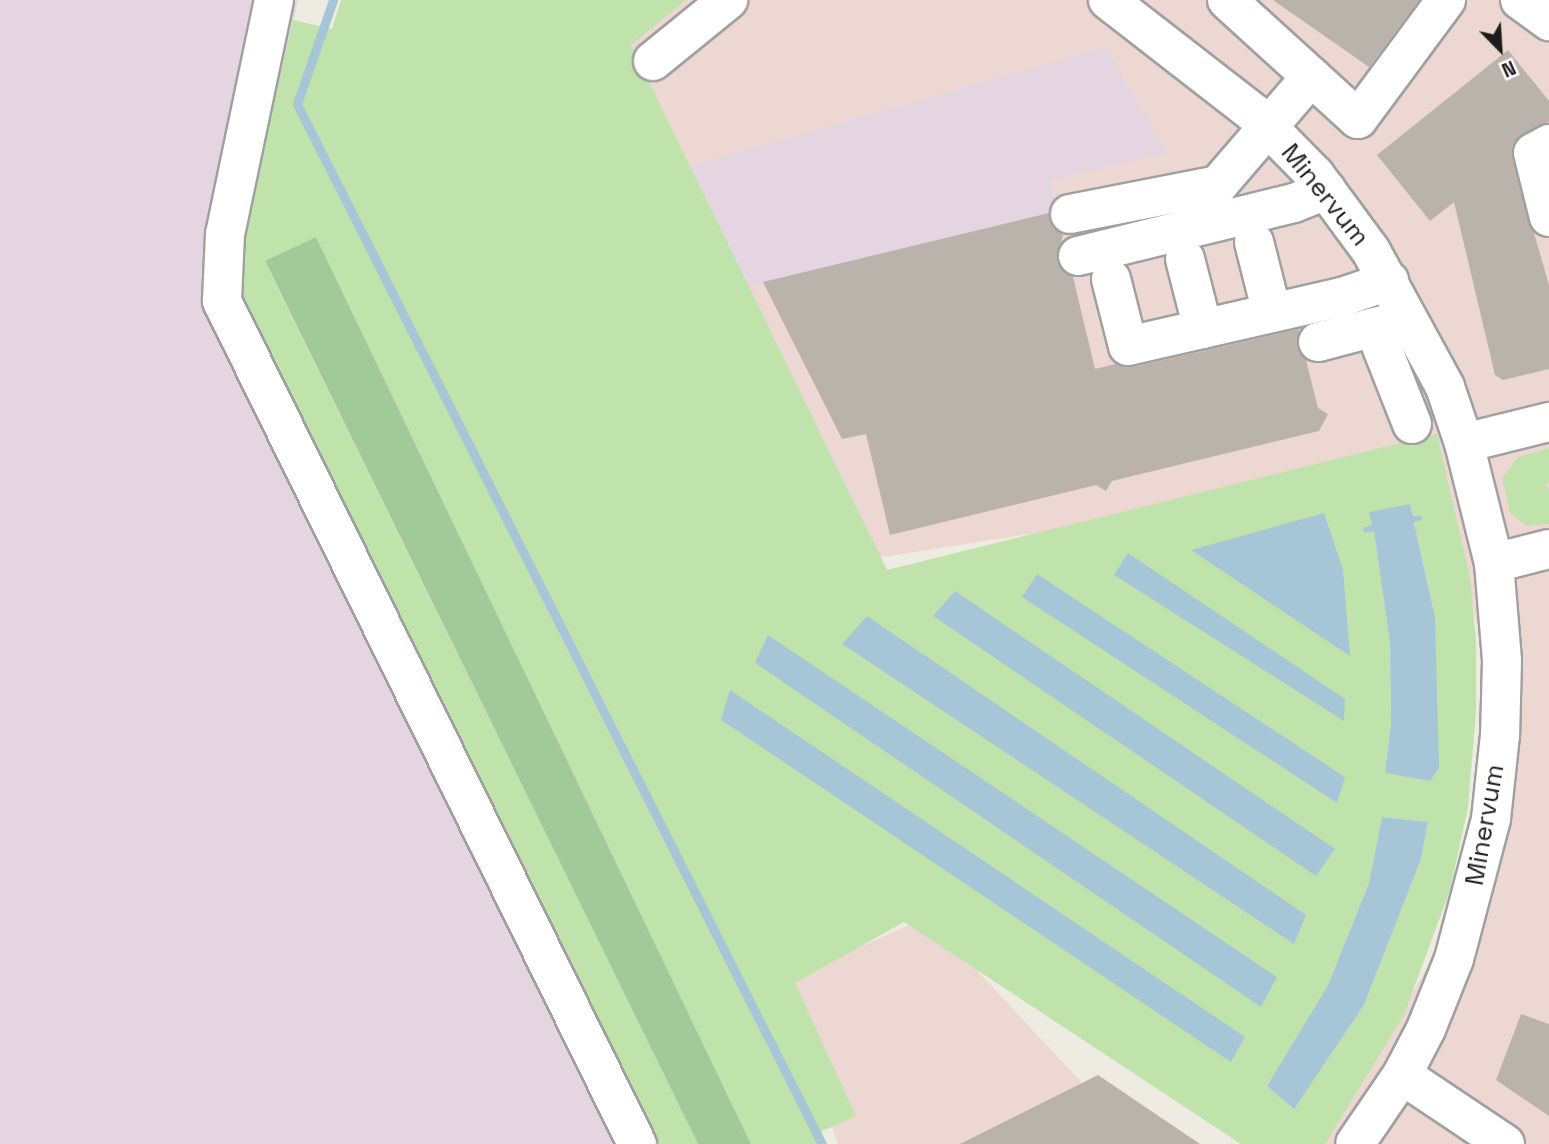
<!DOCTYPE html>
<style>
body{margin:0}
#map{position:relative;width:1549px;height:1144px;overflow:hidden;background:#edebe2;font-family:"Space Grotesk",sans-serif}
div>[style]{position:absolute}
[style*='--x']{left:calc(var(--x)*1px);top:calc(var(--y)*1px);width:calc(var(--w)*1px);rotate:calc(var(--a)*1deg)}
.commercial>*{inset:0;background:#ecd7d3}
.industrial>*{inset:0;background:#e5d5e0}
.grass>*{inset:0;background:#c0e3ac}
.forest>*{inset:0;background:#a2c99a}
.water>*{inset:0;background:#a6c6d7}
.stream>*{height:9px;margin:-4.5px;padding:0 4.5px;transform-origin:4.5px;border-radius:4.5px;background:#a6c6d7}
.building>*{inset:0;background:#b9b3ac}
.roads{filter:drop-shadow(2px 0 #a0a0a0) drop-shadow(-2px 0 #a0a0a0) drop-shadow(0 2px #a0a0a0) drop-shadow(0 -2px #a0a0a0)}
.minor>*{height:38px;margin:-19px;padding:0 19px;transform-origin:19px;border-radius:19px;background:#fff}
span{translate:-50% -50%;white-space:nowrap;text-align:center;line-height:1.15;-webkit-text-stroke:7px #fff;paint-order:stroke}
.street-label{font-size:26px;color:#1c1c1c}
.north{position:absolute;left:1465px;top:14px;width:70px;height:70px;-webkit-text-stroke:5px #fff;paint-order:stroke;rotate:156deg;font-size:19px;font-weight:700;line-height:28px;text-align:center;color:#1c1c1c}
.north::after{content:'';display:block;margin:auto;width:24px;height:32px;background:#1c1c1c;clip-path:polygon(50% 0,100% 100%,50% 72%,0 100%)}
</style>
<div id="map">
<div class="commercial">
<i style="clip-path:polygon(588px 0,1549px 0,1549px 1144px,1323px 1144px,1427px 968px,1508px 768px,1443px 469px,870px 559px)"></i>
<i style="clip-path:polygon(927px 917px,1139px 1144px,838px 1144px,784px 981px)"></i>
</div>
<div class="industrial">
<i style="clip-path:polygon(0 0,298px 0,238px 265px,655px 1144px,0 1144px)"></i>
<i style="clip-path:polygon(1106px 47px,1166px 153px,1050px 181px,1057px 211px,741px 289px,682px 168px)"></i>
</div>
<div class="grass">
<i style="clip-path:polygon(evenodd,341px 0,686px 0,631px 45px,887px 570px,1437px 434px,1470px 577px,1476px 641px,1476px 711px,1468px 807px,1450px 890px,1404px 1015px,1325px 1144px,1241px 1144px,904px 922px,795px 983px,856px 1116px,816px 1134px,820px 1144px,751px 1144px,316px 237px,265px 262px,698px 1144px,653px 1144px,245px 307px,238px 265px,293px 20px,332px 29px,341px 0,1410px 505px,1413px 516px,1421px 515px,1421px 520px,1414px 521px,1435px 617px,1430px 781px,1385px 772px,1391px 723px,1390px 643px,1374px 530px,1365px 533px,1364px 528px,1373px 525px,1370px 512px,1410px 505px,341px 0,1382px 817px,1428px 822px,1421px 859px,1364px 1005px,1294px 1108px,1267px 1086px,1328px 985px,1369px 883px,1382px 817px)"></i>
<i style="clip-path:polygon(1549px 448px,1549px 483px,1545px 485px,1549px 489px,1549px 524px,1527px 526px,1510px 513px,1502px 478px,1518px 457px)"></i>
</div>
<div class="forest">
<i style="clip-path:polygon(316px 237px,751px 1144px,698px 1144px,265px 261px)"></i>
</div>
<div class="water">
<i style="clip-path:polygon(1410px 504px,1413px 516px,1421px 515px,1422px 520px,1414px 522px,1435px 617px,1439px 768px,1430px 781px,1385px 773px,1391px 723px,1390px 643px,1374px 531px,1364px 533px,1363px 528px,1372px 525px,1369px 512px)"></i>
<i style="clip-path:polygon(1324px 513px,1343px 570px,1350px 656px,1191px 550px)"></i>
<i style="clip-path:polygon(1128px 553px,1345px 699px,1344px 721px,1114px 575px)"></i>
<i style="clip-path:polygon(1037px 574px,1345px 777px,1337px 803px,1022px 597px)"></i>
<i style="clip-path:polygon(955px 591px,1335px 849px,1316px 876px,933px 616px)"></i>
<i style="clip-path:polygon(867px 616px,1306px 915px,1294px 944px,842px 644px)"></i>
<i style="clip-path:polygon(768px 635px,1277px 977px,1261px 1007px,755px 663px)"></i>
<i style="clip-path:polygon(730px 690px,1245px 1037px,1231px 1062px,721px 720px)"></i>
<i style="clip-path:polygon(1382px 817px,1428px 822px,1421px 859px,1364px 1005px,1294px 1109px,1267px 1086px,1328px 985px,1369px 883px)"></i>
</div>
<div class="stream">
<i style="--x:333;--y:0;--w:110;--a:109.1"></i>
<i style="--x:297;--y:104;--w:1165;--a:63.22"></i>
</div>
<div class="building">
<i style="clip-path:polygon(1273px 0,1419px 0,1369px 67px)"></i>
<i style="clip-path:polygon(1508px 50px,1549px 101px,1549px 122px,1522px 134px,1513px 144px,1512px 157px,1549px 285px,1549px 369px,1503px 380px,1495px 375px,1454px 202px,1430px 221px,1377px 155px)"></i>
<i style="clip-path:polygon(1049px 213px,1053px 228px,1063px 235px,1057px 262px,1073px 277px,1095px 369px,1116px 364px,1133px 367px,1299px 329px,1297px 348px,1306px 360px,1318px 408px,1328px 414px,1319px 431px,1112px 481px,1106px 491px,1096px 485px,890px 535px,866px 434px,842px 439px,763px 282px)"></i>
<i style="clip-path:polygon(1521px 1014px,1549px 1024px,1549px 1116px,1496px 1080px)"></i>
<i style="clip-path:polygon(1098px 1075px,1200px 1144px,960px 1144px)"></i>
</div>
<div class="roads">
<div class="minor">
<i style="--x:274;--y:0;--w:239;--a:101.8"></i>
<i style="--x:225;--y:234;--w:67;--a:92.6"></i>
<i style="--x:222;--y:301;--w:940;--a:63.79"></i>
<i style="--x:1108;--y:0;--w:186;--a:37.8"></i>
<i style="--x:1255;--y:114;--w:86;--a:45.5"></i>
<i style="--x:1315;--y:175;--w:94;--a:53.6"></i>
<i style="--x:1371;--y:251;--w:155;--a:61.4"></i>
<i style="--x:1445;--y:387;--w:59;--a:71.3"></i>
<i style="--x:1464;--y:443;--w:124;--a:76"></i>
<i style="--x:1494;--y:563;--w:98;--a:85.3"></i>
<i style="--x:1502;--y:661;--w:74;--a:91.5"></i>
<i style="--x:1500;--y:735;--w:84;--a:96.1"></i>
<i style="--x:1491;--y:819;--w:145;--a:104.8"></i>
<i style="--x:1454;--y:959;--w:75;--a:111.8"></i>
<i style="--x:1426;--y:1029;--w:52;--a:117.6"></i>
<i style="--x:1402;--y:1075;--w:83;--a:124.3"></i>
<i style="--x:1227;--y:0;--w:177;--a:42.3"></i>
<i style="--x:1358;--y:119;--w:148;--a:-53.5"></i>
<i style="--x:1520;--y:0;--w:36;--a:36"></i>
<i style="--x:653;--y:61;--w:97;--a:-39.1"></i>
<i style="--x:1549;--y:144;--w:18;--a:151"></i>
<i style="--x:1533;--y:153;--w:66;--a:76"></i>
<i style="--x:1070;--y:214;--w:151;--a:-11.1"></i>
<i style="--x:1218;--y:185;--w:143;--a:-49.3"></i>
<i style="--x:1254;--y:242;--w:73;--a:75.8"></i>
<i style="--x:1078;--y:256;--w:222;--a:-13.8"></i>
<i style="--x:1294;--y:203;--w:35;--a:-22"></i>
<i style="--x:1185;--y:259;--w:72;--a:75.6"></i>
<i style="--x:1111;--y:279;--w:69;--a:75.8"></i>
<i style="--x:1128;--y:346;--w:220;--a:-12.9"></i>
<i style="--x:1342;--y:297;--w:50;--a:-18.8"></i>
<i style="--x:1375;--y:330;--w:101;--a:68.5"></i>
<i style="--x:1318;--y:342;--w:83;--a:-14.7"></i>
<i style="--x:1464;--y:443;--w:88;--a:-13.9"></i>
<i style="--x:1494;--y:563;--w:57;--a:-14.3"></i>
<i style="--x:1402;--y:1075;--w:124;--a:33.8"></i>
</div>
</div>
<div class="street-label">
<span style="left:1325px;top:195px;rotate:51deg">Minervum</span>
<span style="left:1485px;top:825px;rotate:-80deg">Minervum</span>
</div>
<div class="north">N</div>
</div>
